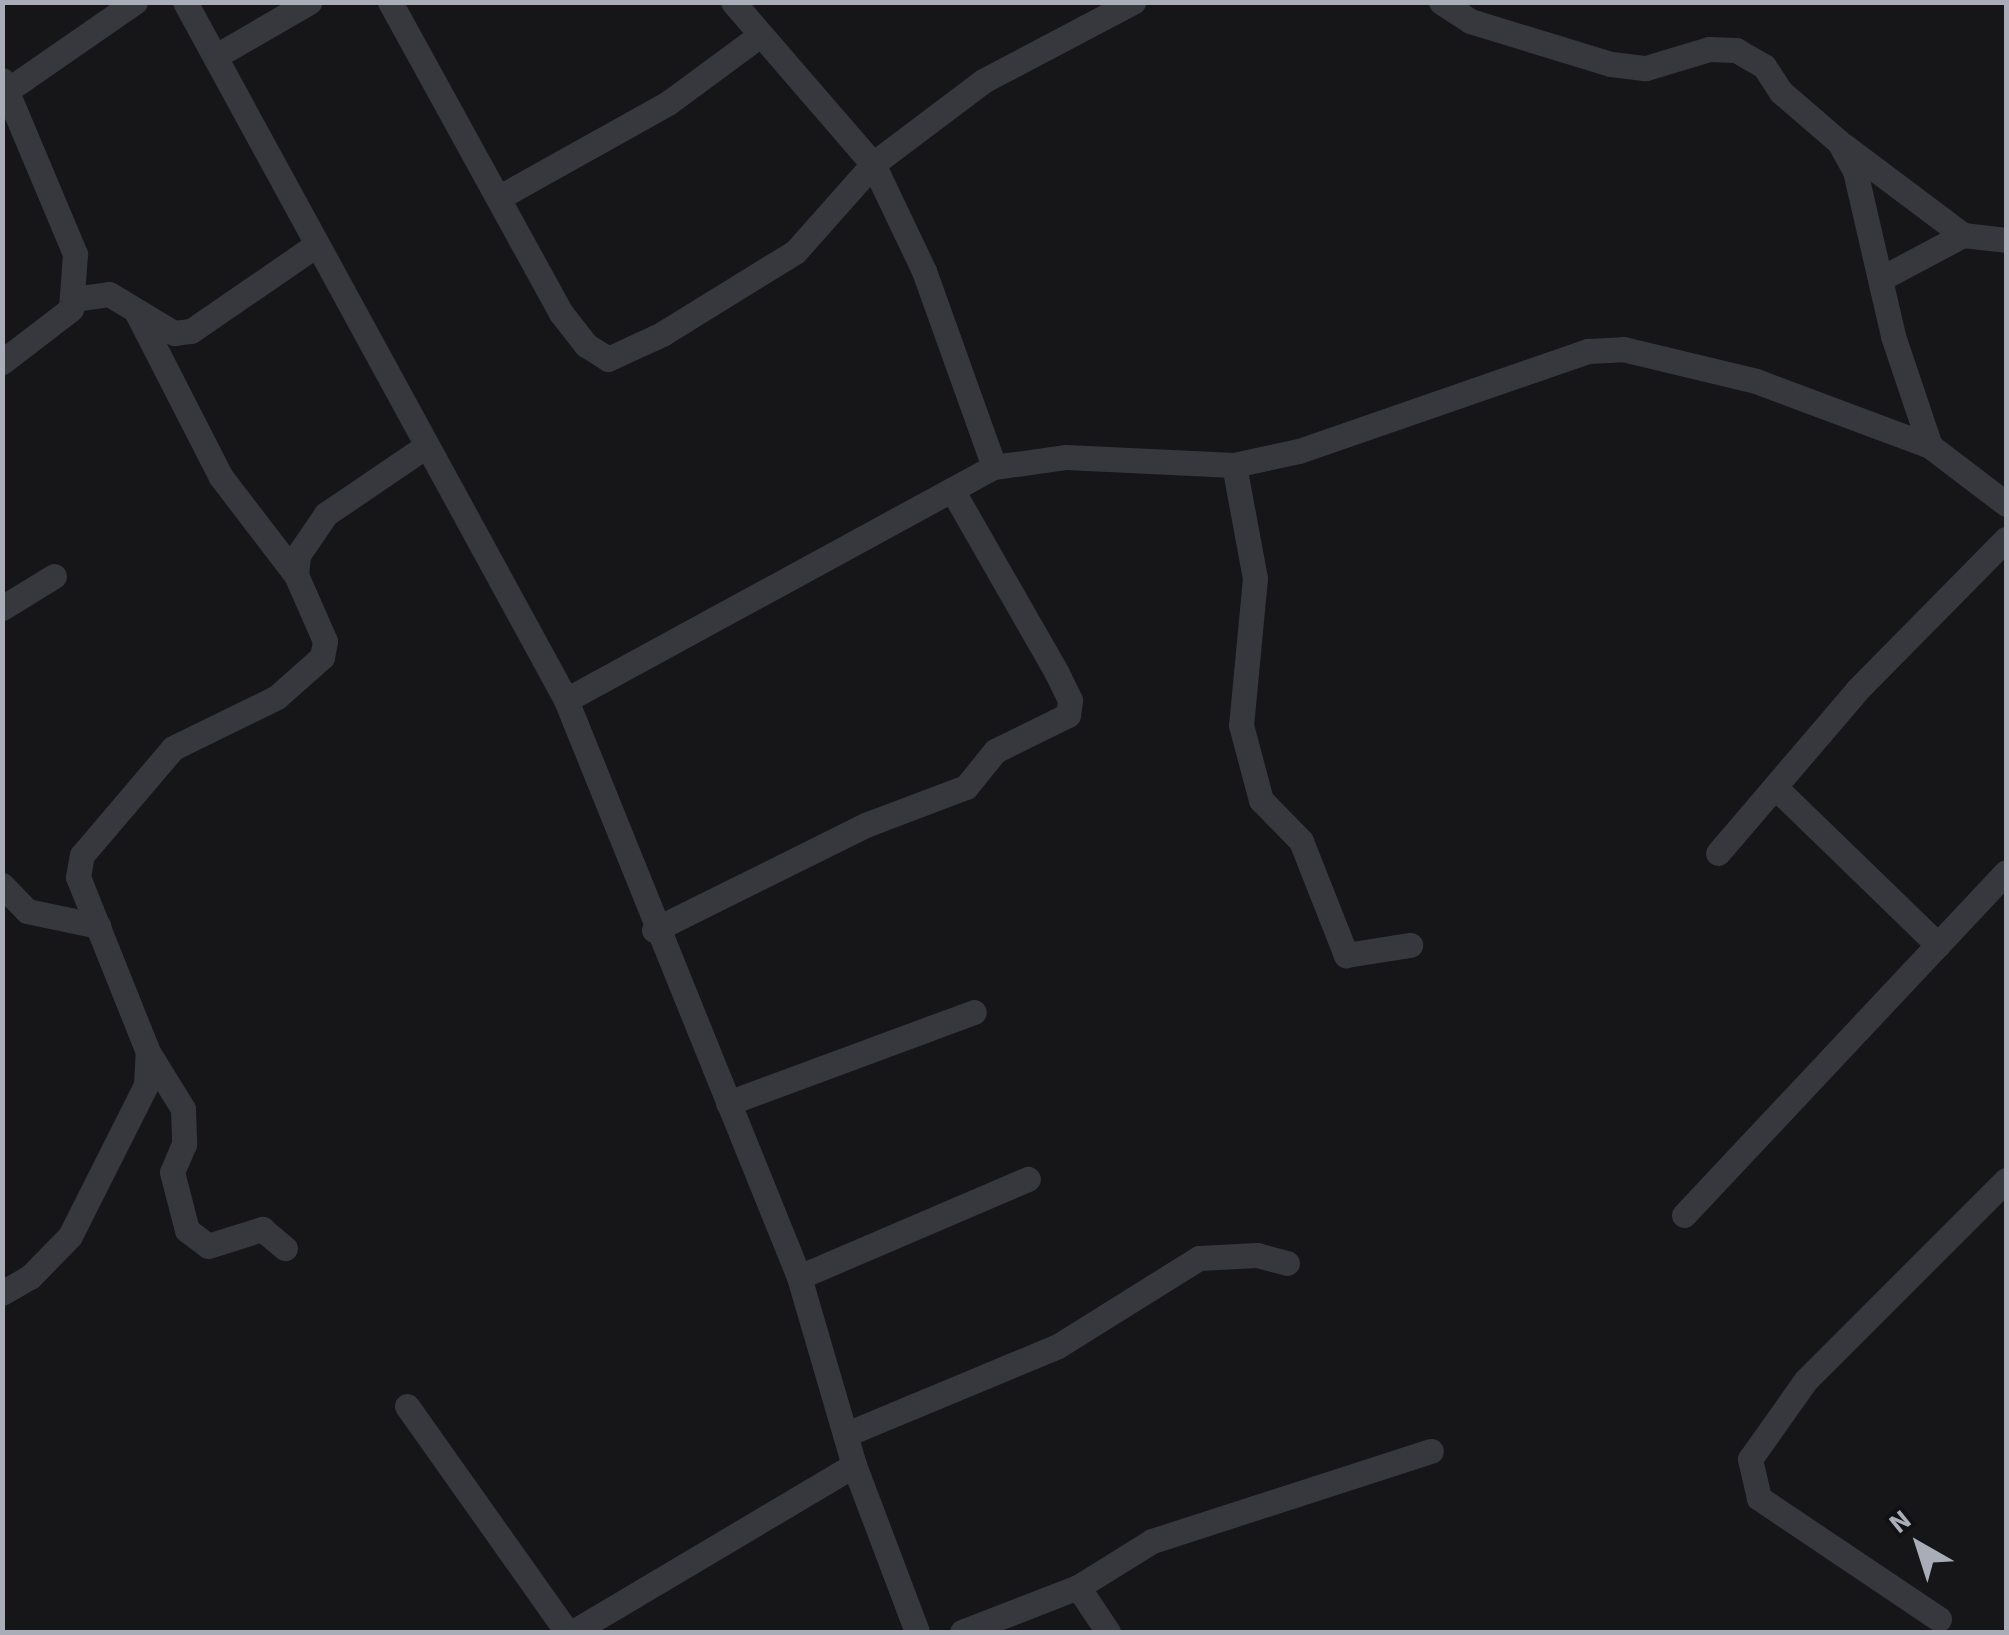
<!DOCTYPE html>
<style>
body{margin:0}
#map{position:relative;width:2009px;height:1635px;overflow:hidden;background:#161618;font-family:"Source Sans 3",sans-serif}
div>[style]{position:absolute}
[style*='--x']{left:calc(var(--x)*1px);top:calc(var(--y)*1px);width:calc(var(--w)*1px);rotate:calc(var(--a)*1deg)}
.minor>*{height:25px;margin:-12.5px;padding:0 12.5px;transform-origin:12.5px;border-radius:12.5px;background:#37383d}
span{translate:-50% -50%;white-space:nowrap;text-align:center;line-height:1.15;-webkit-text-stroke:10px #111113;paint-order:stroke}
.frame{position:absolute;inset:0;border:5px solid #a8adb8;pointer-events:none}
.north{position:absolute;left:1869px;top:1495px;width:100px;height:100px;-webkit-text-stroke:8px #111113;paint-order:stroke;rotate:321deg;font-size:28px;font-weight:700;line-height:40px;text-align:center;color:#a8adb8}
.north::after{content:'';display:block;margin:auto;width:35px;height:45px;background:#a8adb8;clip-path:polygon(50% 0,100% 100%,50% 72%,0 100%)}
</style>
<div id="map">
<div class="minor">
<i style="--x:185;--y:2;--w:795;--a:61.37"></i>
<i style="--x:566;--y:700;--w:622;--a:68.01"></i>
<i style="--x:799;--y:1277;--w:196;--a:73.7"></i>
<i style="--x:854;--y:1465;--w:178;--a:69.3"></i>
<i style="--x:390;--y:2;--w:355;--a:61.2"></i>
<i style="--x:561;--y:313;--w:41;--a:52"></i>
<i style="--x:586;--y:345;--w:26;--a:32"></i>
<i style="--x:608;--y:359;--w:60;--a:-24.8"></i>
<i style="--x:662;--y:334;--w:156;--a:-31.7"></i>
<i style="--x:795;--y:252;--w:118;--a:-48.4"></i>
<i style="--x:873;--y:164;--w:138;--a:-37"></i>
<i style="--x:983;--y:81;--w:170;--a:-27.8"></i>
<i style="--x:733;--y:2;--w:214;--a:49.2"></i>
<i style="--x:873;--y:164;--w:119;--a:64.5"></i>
<i style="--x:924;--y:271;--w:208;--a:70.3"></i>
<i style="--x:1441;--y:2;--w:35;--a:33"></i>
<i style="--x:1470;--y:21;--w:147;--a:17"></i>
<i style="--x:1611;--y:64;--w:35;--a:7"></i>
<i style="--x:1646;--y:68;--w:66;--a:-16.8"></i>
<i style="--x:1709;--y:49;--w:27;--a:2"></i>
<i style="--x:1736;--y:50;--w:32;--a:30"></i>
<i style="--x:1764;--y:66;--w:31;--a:57"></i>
<i style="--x:1781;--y:92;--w:77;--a:40.8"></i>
<i style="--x:1839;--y:142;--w:33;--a:61"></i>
<i style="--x:1855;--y:171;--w:169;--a:77"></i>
<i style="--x:1893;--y:336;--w:116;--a:71.4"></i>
<i style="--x:216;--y:56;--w:108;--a:-30.1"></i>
<i style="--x:2;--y:80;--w:189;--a:67.2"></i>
<i style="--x:75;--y:254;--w:55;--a:94.2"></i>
<i style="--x:71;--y:309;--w:87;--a:142.5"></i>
<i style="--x:2;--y:94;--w:162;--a:-34.7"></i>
<i style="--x:1843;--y:145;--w:150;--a:36.9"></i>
<i style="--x:1963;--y:235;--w:43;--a:6.6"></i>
<i style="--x:498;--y:198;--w:195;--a:-29.2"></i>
<i style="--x:668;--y:103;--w:113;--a:-36.4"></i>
<i style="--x:1882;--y:278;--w:92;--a:-28"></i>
<i style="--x:74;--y:299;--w:35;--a:-8"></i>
<i style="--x:109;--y:294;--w:76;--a:31"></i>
<i style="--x:174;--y:333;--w:17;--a:-7"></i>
<i style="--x:191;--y:331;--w:152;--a:-34.5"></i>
<i style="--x:136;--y:311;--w:186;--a:62.9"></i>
<i style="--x:221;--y:477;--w:123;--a:52.6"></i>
<i style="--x:1234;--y:465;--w:115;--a:79.5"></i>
<i style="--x:1255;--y:578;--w:148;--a:95.4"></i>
<i style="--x:1241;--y:725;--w:78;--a:75.1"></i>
<i style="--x:1261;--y:800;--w:57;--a:45.7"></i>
<i style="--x:1301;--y:841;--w:123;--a:68.5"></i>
<i style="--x:1346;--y:955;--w:65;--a:-8.9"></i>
<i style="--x:2;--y:608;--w:61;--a:-31.6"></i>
<i style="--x:566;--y:700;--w:487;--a:-28.6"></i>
<i style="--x:994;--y:467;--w:73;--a:-7.9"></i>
<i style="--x:1066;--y:457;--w:168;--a:2.7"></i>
<i style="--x:1234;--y:465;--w:66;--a:-12.2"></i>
<i style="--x:1299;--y:451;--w:306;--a:-19.1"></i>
<i style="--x:1588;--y:351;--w:35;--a:-3"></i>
<i style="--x:1623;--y:349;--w:137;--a:13.5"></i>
<i style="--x:1756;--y:381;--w:186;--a:20.5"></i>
<i style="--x:1930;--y:446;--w:96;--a:37.3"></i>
<i style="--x:1775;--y:787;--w:227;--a:44.1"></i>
<i style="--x:1718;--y:853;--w:214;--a:-49.5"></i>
<i style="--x:1857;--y:690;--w:212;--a:-45.4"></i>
<i style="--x:2;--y:885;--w:36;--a:46"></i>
<i style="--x:27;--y:911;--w:73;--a:11.9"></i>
<i style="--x:654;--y:930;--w:239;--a:-26.4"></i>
<i style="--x:868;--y:824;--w:105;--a:-20.7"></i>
<i style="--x:966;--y:787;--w:46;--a:-51.1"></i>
<i style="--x:995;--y:751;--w:81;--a:-26.3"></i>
<i style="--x:1068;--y:715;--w:15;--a:-82"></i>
<i style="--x:1070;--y:700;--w:30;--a:-116"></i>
<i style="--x:1057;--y:673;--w:211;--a:-119.8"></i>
<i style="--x:148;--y:1052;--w:67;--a:58.4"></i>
<i style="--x:183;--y:1109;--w:35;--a:88"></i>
<i style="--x:184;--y:1144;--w:30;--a:113"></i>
<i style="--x:172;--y:1172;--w:60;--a:75.5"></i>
<i style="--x:187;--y:1230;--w:26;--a:37"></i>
<i style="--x:208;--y:1246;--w:57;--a:-17.5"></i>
<i style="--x:262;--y:1229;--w:30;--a:40"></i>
<i style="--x:728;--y:1103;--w:262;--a:-20.3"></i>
<i style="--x:1684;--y:1215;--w:470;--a:-46.8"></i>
<i style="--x:799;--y:1277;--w:249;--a:-23.2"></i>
<i style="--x:2;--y:1293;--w:32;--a:-30"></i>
<i style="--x:30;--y:1277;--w:57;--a:-45.7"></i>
<i style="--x:70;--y:1236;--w:169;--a:-63.3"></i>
<i style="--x:146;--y:1085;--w:33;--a:-87"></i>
<i style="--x:148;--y:1052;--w:188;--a:-111.8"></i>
<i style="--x:78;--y:877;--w:22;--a:-80"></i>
<i style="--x:82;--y:855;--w:140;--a:-49.6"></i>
<i style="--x:173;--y:748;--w:116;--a:-26.1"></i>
<i style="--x:277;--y:697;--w:60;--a:-41.6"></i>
<i style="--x:322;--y:657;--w:16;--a:-79"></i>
<i style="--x:325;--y:641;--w:72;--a:-113.7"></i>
<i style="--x:296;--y:575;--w:20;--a:-84"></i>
<i style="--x:298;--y:555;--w:50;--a:-55.7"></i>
<i style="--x:326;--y:514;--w:121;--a:-34.2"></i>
<i style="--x:407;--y:1406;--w:277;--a:54.7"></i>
<i style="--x:849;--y:1433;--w:226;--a:-22.6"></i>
<i style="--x:1058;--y:1346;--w:166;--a:-32"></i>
<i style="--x:1199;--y:1258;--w:58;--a:-3"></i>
<i style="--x:1257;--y:1255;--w:31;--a:15"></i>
<i style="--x:1078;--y:1587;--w:54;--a:56.3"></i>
<i style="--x:1939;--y:1619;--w:217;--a:-146.1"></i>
<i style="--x:1759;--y:1498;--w:40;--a:-103"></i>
<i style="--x:1750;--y:1459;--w:97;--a:-54.7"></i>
<i style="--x:1806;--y:1380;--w:283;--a:-45"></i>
<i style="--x:573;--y:1632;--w:327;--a:-30.7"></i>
<i style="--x:962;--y:1632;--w:124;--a:-21.2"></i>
<i style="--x:1078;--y:1587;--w:87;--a:-31.9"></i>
<i style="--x:1152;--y:1541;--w:293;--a:-17.9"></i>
</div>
<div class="frame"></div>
<div class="north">N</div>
</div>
